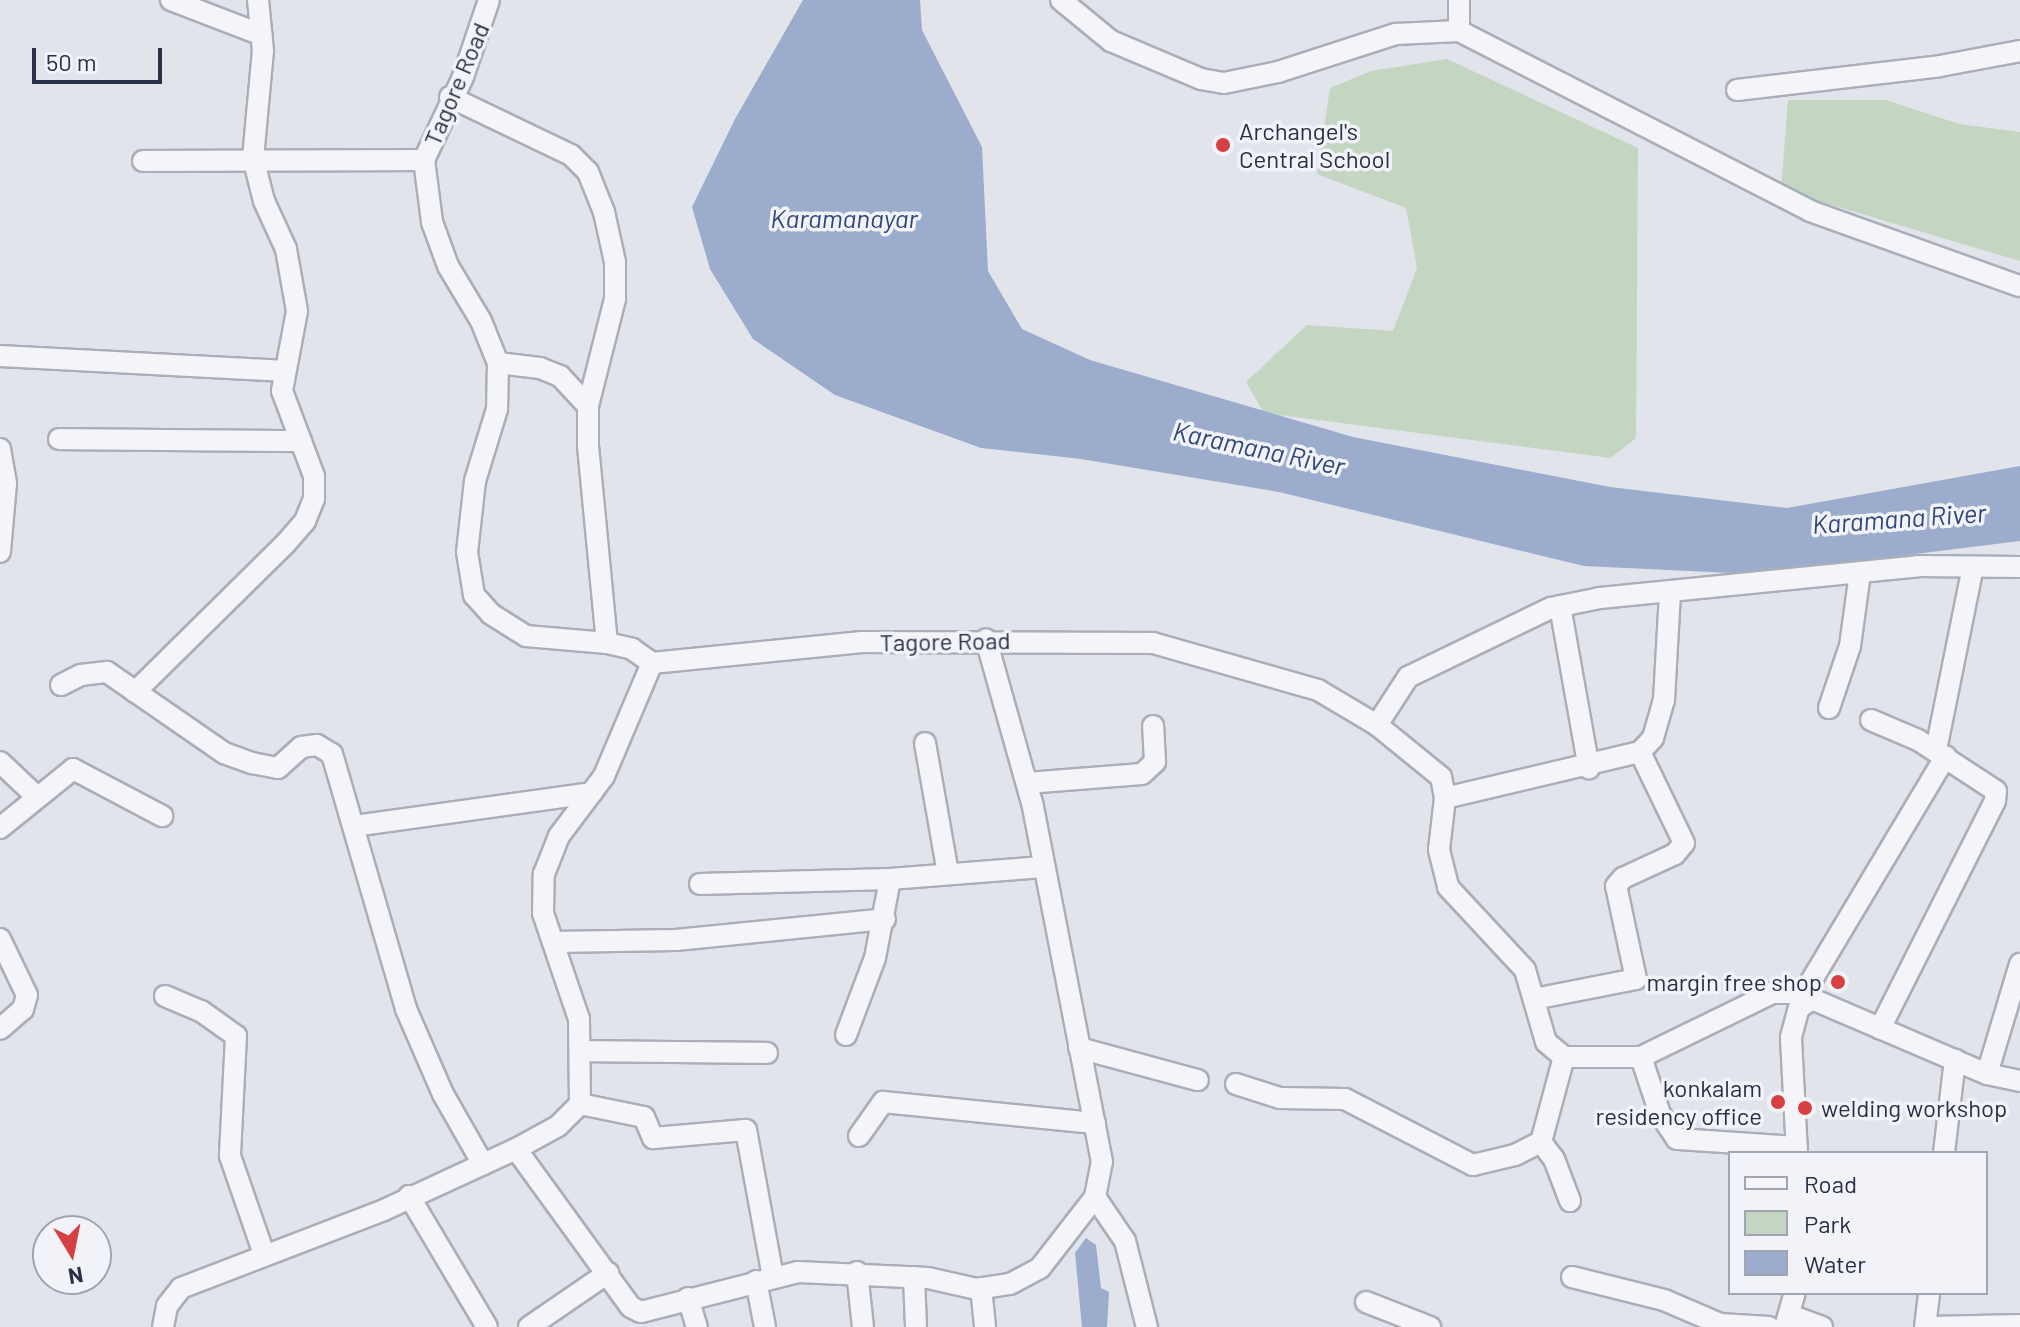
<!DOCTYPE html>
<style>
body{margin:0}
#map{position:relative;width:2020px;height:1327px;overflow:hidden;background:#e1e4eb;font-family:Barlow,sans-serif}
div>[style]{position:absolute}
[style*='--x']{left:calc(var(--x)*1px);top:calc(var(--y)*1px);width:calc(var(--w)*1px);rotate:calc(var(--a)*1deg)}
.green>*{inset:0;background:#c4d5c2}
.water>*{inset:0;background:#9baccd}
.roads{filter:drop-shadow(2px 0 #aaaeb9) drop-shadow(-2px 0 #aaaeb9) drop-shadow(0 2px #aaaeb9) drop-shadow(0 -2px #aaaeb9)}
.minor>*{height:20px;margin:-10px;padding:0 10px;transform-origin:10px;border-radius:10px;background:#f5f5f9}
.dots>*{width:22px;height:22px;translate:-50% -50%;box-sizing:border-box;border:4px solid #f1f3f8;border-radius:50%}
span{translate:-50% -50%;white-space:nowrap;text-align:center;line-height:1.15;-webkit-text-stroke:7px #f1f3f8;paint-order:stroke}
.street-label{font-size:24px;color:#292f44}
.poi-label{font-size:24px;color:#292f44}
.left{translate:0 -50%;text-align:left}
.right{translate:-100% -50%;text-align:right}
.water-label{font-size:26px;color:#30477a;font-style:italic}
.legend{position:absolute;left:1728px;top:1151px;width:260px;height:144px;box-sizing:border-box;background:#f1f3f8;border:2px solid #a1a5b0;margin:0;padding:10px 14px;list-style:none;font-size:24px;color:#292f44}
.legend li{display:flex;align-items:center;gap:16px;height:40px}
.legend b{width:40px;border:2px solid #a1a5b0}
.north{position:absolute;left:32px;top:1215px;width:80px;height:80px;box-sizing:border-box;background:#f1f3f8;border:2px solid #a1a5b0;border-radius:50%;rotate:170deg;font-size:22px;font-weight:700;line-height:32px;text-align:center;color:#292f44}
.north::after{content:'';display:block;margin:auto;width:28px;height:36px;background:#d64043;clip-path:polygon(50% 0,100% 100%,50% 72%,0 100%)}
.scale{position:absolute;left:32px;top:48px;width:130px;height:36px;box-sizing:border-box;border:4px solid #292f44;border-top:0;padding-left:10px;font-size:24px;line-height:28px;white-space:nowrap;color:#292f44;-webkit-text-stroke:6px #f1f3f8;paint-order:stroke}
</style>
<div id="map">
<div class="green">
<i style="clip-path:polygon(1447px 59px,1638px 148px,1636px 438px,1611px 458px,1264px 413px,1246px 382px,1307px 325px,1393px 331px,1417px 268px,1406px 208px,1317px 174px,1330px 88px,1371px 71px)"></i>
<i style="clip-path:polygon(1788px 100px,1886px 100px,1959px 124px,2020px 132px,2020px 261px,1781px 190px)"></i>
</div>
<div class="water">
<i style="clip-path:polygon(803px 0,920px 0,922px 30px,982px 147px,988px 271px,1022px 329px,1090px 360px,1353px 437px,1610px 487px,1787px 508px,2020px 466px,2020px 541px,1753px 574px,1584px 566px,1279px 492px,1081px 459px,981px 448px,835px 395px,753px 339px,710px 269px,692px 207px,735px 119px)"></i>
<i style="clip-path:polygon(1086px 1238px,1096px 1245px,1101px 1288px,1109px 1292px,1107px 1327px,1082px 1327px,1075px 1253px)"></i>
</div>
<div class="roads">
<div class="minor">
<i style="--x:171;--y:0;--w:97;--a:21"></i>
<i style="--x:489;--y:0;--w:81;--a:108.7"></i>
<i style="--x:463;--y:77;--w:92;--a:115.2"></i>
<i style="--x:424;--y:160;--w:63;--a:82.6"></i>
<i style="--x:432;--y:222;--w:47;--a:70"></i>
<i style="--x:448;--y:266;--w:64;--a:59"></i>
<i style="--x:481;--y:321;--w:45;--a:68"></i>
<i style="--x:498;--y:363;--w:46;--a:91.2"></i>
<i style="--x:497;--y:409;--w:75;--a:107"></i>
<i style="--x:475;--y:481;--w:71;--a:96.4"></i>
<i style="--x:467;--y:552;--w:44;--a:80.8"></i>
<i style="--x:474;--y:595;--w:25;--a:48"></i>
<i style="--x:491;--y:614;--w:41;--a:32.2"></i>
<i style="--x:526;--y:636;--w:81;--a:4.9"></i>
<i style="--x:607;--y:643;--w:26;--a:13"></i>
<i style="--x:632;--y:649;--w:24;--a:35"></i>
<i style="--x:652;--y:663;--w:211;--a:-5.7"></i>
<i style="--x:862;--y:642;--w:291;--a:0.2"></i>
<i style="--x:1153;--y:643;--w:172;--a:15.9"></i>
<i style="--x:1318;--y:690;--w:69;--a:30.7"></i>
<i style="--x:1377;--y:725;--w:82;--a:39.1"></i>
<i style="--x:1441;--y:777;--w:21;--a:79"></i>
<i style="--x:1445;--y:798;--w:52;--a:96.6"></i>
<i style="--x:1439;--y:850;--w:38;--a:76"></i>
<i style="--x:1448;--y:887;--w:113;--a:47.1"></i>
<i style="--x:1525;--y:970;--w:75;--a:73.7"></i>
<i style="--x:1546;--y:1042;--w:23;--a:40"></i>
<i style="--x:1564;--y:1057;--w:77;--a:0"></i>
<i style="--x:1641;--y:1057;--w:146;--a:-26"></i>
<i style="--x:1772;--y:993;--w:32;--a:0"></i>
<i style="--x:1804;--y:993;--w:10;--a:37"></i>
<i style="--x:1061;--y:0;--w:65;--a:39.4"></i>
<i style="--x:1111;--y:41;--w:98;--a:22.9"></i>
<i style="--x:1201;--y:79;--w:23;--a:10"></i>
<i style="--x:1224;--y:83;--w:55;--a:-11.5"></i>
<i style="--x:1278;--y:72;--w:124;--a:-17.9"></i>
<i style="--x:1396;--y:34;--w:63;--a:-2.7"></i>
<i style="--x:1459;--y:0;--w:31;--a:90"></i>
<i style="--x:1459;--y:31;--w:394;--a:27.1"></i>
<i style="--x:1810;--y:211;--w:223;--a:19.7"></i>
<i style="--x:1737;--y:90;--w:204;--a:-6.7"></i>
<i style="--x:1940;--y:66;--w:81;--a:-10.6"></i>
<i style="--x:450;--y:97;--w:134;--a:25.6"></i>
<i style="--x:571;--y:155;--w:24;--a:45"></i>
<i style="--x:588;--y:172;--w:43;--a:68.2"></i>
<i style="--x:604;--y:212;--w:51;--a:77.6"></i>
<i style="--x:615;--y:262;--w:37;--a:90"></i>
<i style="--x:615;--y:299;--w:110;--a:104.2"></i>
<i style="--x:588;--y:406;--w:40;--a:90"></i>
<i style="--x:588;--y:446;--w:198;--a:84.5"></i>
<i style="--x:143;--y:161;--w:281;--a:-0.2"></i>
<i style="--x:0;--y:356;--w:282;--a:3"></i>
<i style="--x:498;--y:363;--w:42;--a:6.8"></i>
<i style="--x:540;--y:368;--w:22;--a:22"></i>
<i style="--x:560;--y:376;--w:41;--a:47"></i>
<i style="--x:59;--y:439;--w:242;--a:0.5"></i>
<i style="--x:0;--y:449;--w:35;--a:80"></i>
<i style="--x:6;--y:483;--w:69;--a:95"></i>
<i style="--x:1560;--y:606;--w:165;--a:79.9"></i>
<i style="--x:61;--y:685;--w:22;--a:-27"></i>
<i style="--x:81;--y:675;--w:26;--a:-7"></i>
<i style="--x:107;--y:672;--w:142;--a:34.7"></i>
<i style="--x:224;--y:753;--w:30;--a:20"></i>
<i style="--x:252;--y:763;--w:26;--a:11"></i>
<i style="--x:278;--y:768;--w:31;--a:-42"></i>
<i style="--x:301;--y:747;--w:16;--a:-7"></i>
<i style="--x:317;--y:745;--w:17;--a:31"></i>
<i style="--x:332;--y:754;--w:266;--a:73.8"></i>
<i style="--x:406;--y:1009;--w:93;--a:66.5"></i>
<i style="--x:443;--y:1094;--w:81;--a:60.3"></i>
<i style="--x:135;--y:692;--w:212;--a:-44.6"></i>
<i style="--x:286;--y:543;--w:29;--a:-49"></i>
<i style="--x:305;--y:521;--w:24;--a:-68"></i>
<i style="--x:314;--y:499;--w:23;--a:-90"></i>
<i style="--x:314;--y:476;--w:91;--a:-110.6"></i>
<i style="--x:282;--y:391;--w:81;--a:-79.4"></i>
<i style="--x:297;--y:311;--w:63;--a:-100.1"></i>
<i style="--x:286;--y:249;--w:53;--a:-114.6"></i>
<i style="--x:264;--y:201;--w:44;--a:-104.3"></i>
<i style="--x:253;--y:158;--w:107;--a:-84.7"></i>
<i style="--x:263;--y:51;--w:51;--a:-95.6"></i>
<i style="--x:1829;--y:708;--w:65;--a:-71.3"></i>
<i style="--x:1850;--y:646;--w:74;--a:-82.2"></i>
<i style="--x:1871;--y:720;--w:51;--a:23.1"></i>
<i style="--x:1918;--y:740;--w:93;--a:33.2"></i>
<i style="--x:1996;--y:791;--w:10;--a:96"></i>
<i style="--x:1995;--y:801;--w:255;--a:116.8"></i>
<i style="--x:1377;--y:725;--w:57;--a:-57.1"></i>
<i style="--x:1408;--y:677;--w:159;--a:-25.8"></i>
<i style="--x:1551;--y:608;--w:50;--a:-11.5"></i>
<i style="--x:1600;--y:598;--w:320;--a:-5.7"></i>
<i style="--x:1918;--y:566;--w:102;--a:0.6"></i>
<i style="--x:925;--y:743;--w:132;--a:80"></i>
<i style="--x:1936;--y:750;--w:187;--a:-78.6"></i>
<i style="--x:0;--y:762;--w:51;--a:43.4"></i>
<i style="--x:1027;--y:783;--w:115;--a:-4.5"></i>
<i style="--x:1142;--y:774;--w:18;--a:-43"></i>
<i style="--x:1155;--y:762;--w:36;--a:-93"></i>
<i style="--x:1445;--y:798;--w:200;--a:-13.3"></i>
<i style="--x:1640;--y:752;--w:19;--a:-47"></i>
<i style="--x:1653;--y:738;--w:40;--a:-74"></i>
<i style="--x:1664;--y:700;--w:108;--a:-86.8"></i>
<i style="--x:354;--y:826;--w:240;--a:-7.9"></i>
<i style="--x:0;--y:828;--w:94;--a:-38.9"></i>
<i style="--x:73;--y:769;--w:101;--a:27.8"></i>
<i style="--x:700;--y:884;--w:190;--a:-1.5"></i>
<i style="--x:890;--y:879;--w:153;--a:-4.5"></i>
<i style="--x:0;--y:939;--w:62;--a:64.3"></i>
<i style="--x:27;--y:995;--w:15;--a:106"></i>
<i style="--x:23;--y:1009;--w:30;--a:139"></i>
<i style="--x:553;--y:942;--w:123;--a:-0.9"></i>
<i style="--x:676;--y:940;--w:210;--a:-5.7"></i>
<i style="--x:1804;--y:993;--w:276;--a:-59.1"></i>
<i style="--x:165;--y:996;--w:39;--a:23"></i>
<i style="--x:201;--y:1011;--w:43;--a:35.5"></i>
<i style="--x:236;--y:1036;--w:120;--a:92.9"></i>
<i style="--x:230;--y:1156;--w:104;--a:70.9"></i>
<i style="--x:1534;--y:999;--w:104;--a:-11.1"></i>
<i style="--x:1636;--y:979;--w:95;--a:-102.1"></i>
<i style="--x:1616;--y:886;--w:11;--a:-49"></i>
<i style="--x:1623;--y:878;--w:57;--a:-24.8"></i>
<i style="--x:1675;--y:854;--w:14;--a:-51"></i>
<i style="--x:1684;--y:843;--w:101;--a:-115.8"></i>
<i style="--x:846;--y:1035;--w:82;--a:-69.4"></i>
<i style="--x:875;--y:958;--w:80;--a:-79.2"></i>
<i style="--x:1079;--y:1048;--w:123;--a:15.1"></i>
<i style="--x:580;--y:1051;--w:187;--a:0.6"></i>
<i style="--x:1641;--y:1057;--w:60;--a:71.6"></i>
<i style="--x:1660;--y:1114;--w:30;--a:56"></i>
<i style="--x:1677;--y:1139;--w:120;--a:3.8"></i>
<i style="--x:1987;--y:1074;--w:115;--a:-73.3"></i>
<i style="--x:1236;--y:1084;--w:46;--a:17.7"></i>
<i style="--x:1280;--y:1098;--w:65;--a:0.9"></i>
<i style="--x:1345;--y:1099;--w:144;--a:27.3"></i>
<i style="--x:1473;--y:1165;--w:43;--a:-13.4"></i>
<i style="--x:1515;--y:1155;--w:29;--a:-27"></i>
<i style="--x:1541;--y:1142;--w:88;--a:-74.9"></i>
<i style="--x:580;--y:1104;--w:65;--a:11.5"></i>
<i style="--x:644;--y:1117;--w:23;--a:67"></i>
<i style="--x:653;--y:1138;--w:93;--a:-4.9"></i>
<i style="--x:746;--y:1130;--w:149;--a:79.6"></i>
<i style="--x:859;--y:1136;--w:42;--a:-54.8"></i>
<i style="--x:883;--y:1102;--w:213;--a:5.7"></i>
<i style="--x:1541;--y:1142;--w:21;--a:53"></i>
<i style="--x:1554;--y:1159;--w:45;--a:69.1"></i>
<i style="--x:516;--y:1149;--w:195;--a:54"></i>
<i style="--x:631;--y:1307;--w:11;--a:27"></i>
<i style="--x:641;--y:1312;--w:162;--a:-14.3"></i>
<i style="--x:798;--y:1272;--w:130;--a:2.6"></i>
<i style="--x:928;--y:1278;--w:50;--a:12.7"></i>
<i style="--x:977;--y:1289;--w:33;--a:-9"></i>
<i style="--x:1010;--y:1284;--w:34;--a:-28"></i>
<i style="--x:1040;--y:1268;--w:90;--a:-52.2"></i>
<i style="--x:1095;--y:1197;--w:36;--a:-79"></i>
<i style="--x:1102;--y:1162;--w:366;--a:-101"></i>
<i style="--x:1032;--y:803;--w:170;--a:-105.7"></i>
<i style="--x:1797;--y:1153;--w:116;--a:-93"></i>
<i style="--x:1791;--y:1037;--w:30;--a:-75"></i>
<i style="--x:1799;--y:1008;--w:16;--a:-35"></i>
<i style="--x:1812;--y:999;--w:190;--a:23.2"></i>
<i style="--x:1987;--y:1074;--w:34;--a:12"></i>
<i style="--x:1944;--y:1153;--w:94;--a:-83.3"></i>
<i style="--x:409;--y:1196;--w:152;--a:59.2"></i>
<i style="--x:1095;--y:1197;--w:53;--a:55.7"></i>
<i style="--x:1125;--y:1241;--w:89;--a:75.7"></i>
<i style="--x:857;--y:1272;--w:55;--a:83.8"></i>
<i style="--x:914;--y:1277;--w:50;--a:87.7"></i>
<i style="--x:1572;--y:1277;--w:95;--a:14"></i>
<i style="--x:1664;--y:1300;--w:61;--a:23.2"></i>
<i style="--x:1720;--y:1324;--w:49;--a:3.5"></i>
<i style="--x:756;--y:1281;--w:47;--a:78.9"></i>
<i style="--x:981;--y:1288;--w:39;--a:84"></i>
<i style="--x:688;--y:1298;--w:30;--a:73"></i>
<i style="--x:1366;--y:1302;--w:69;--a:21.3"></i>
<i style="--x:1792;--y:1316;--w:32;--a:20"></i>
<i style="--x:163;--y:1327;--w:21;--a:-79"></i>
<i style="--x:167;--y:1306;--w:23;--a:-52"></i>
<i style="--x:181;--y:1288;--w:217;--a:-21"></i>
<i style="--x:384;--y:1210;--w:145;--a:-24.8"></i>
<i style="--x:516;--y:1149;--w:48;--a:-28.7"></i>
<i style="--x:558;--y:1126;--w:31;--a:-45"></i>
<i style="--x:580;--y:1104;--w:85;--a:-90.7"></i>
<i style="--x:579;--y:1019;--w:112;--a:-108.8"></i>
<i style="--x:543;--y:913;--w:39;--a:-89"></i>
<i style="--x:544;--y:874;--w:41;--a:-68.5"></i>
<i style="--x:559;--y:836;--w:75;--a:-53.1"></i>
<i style="--x:604;--y:776;--w:123;--a:-67"></i>
<i style="--x:529;--y:1327;--w:96;--a:-34.4"></i>
<i style="--x:1785;--y:1327;--w:35;--a:-74"></i>
<i style="--x:1925;--y:1327;--w:34;--a:-83"></i>
<i style="--x:1931;--y:1327;--w:89;--a:-1.3"></i>
</div>
</div>
<div class="dots">
<i style="left:1223px;top:145px;background:#d64043"></i>
<i style="left:1838px;top:982px;background:#d64043"></i>
<i style="left:1778px;top:1102px;background:#d64043"></i>
<i style="left:1805px;top:1108px;background:#d64043"></i>
</div>
<div class="street-label">
<span style="left:456px;top:84px;rotate:-67deg">Tagore Road</span>
<span style="left:945px;top:641px;rotate:-1deg">Tagore Road</span>
</div>
<div class="poi-label">
<span class="left" style="left:1239px;top:145px">Archangel's<br>Central School</span>
<span class="right" style="left:1822px;top:982px">margin free shop</span>
<span class="right" style="left:1762px;top:1102px">konkalam<br>residency office</span>
<span class="left" style="left:1821px;top:1108px">welding workshop</span>
</div>
<div class="water-label">
<span style="left:844px;top:218px">Karamanayar</span>
<span style="left:1259px;top:448px;rotate:12deg">Karamana River</span>
<span style="left:1899px;top:518px;rotate:-4deg">Karamana River</span>
</div>
<ul class="legend">
<li><b style="height:10px;background:#f5f5f9"></b>Road</li>
<li><b style="height:22px;background:#c4d5c2"></b>Park</li>
<li><b style="height:22px;background:#9baccd"></b>Water</li>
</ul>
<div class="north">N</div>
<div class="scale">50 m</div>
</div>
